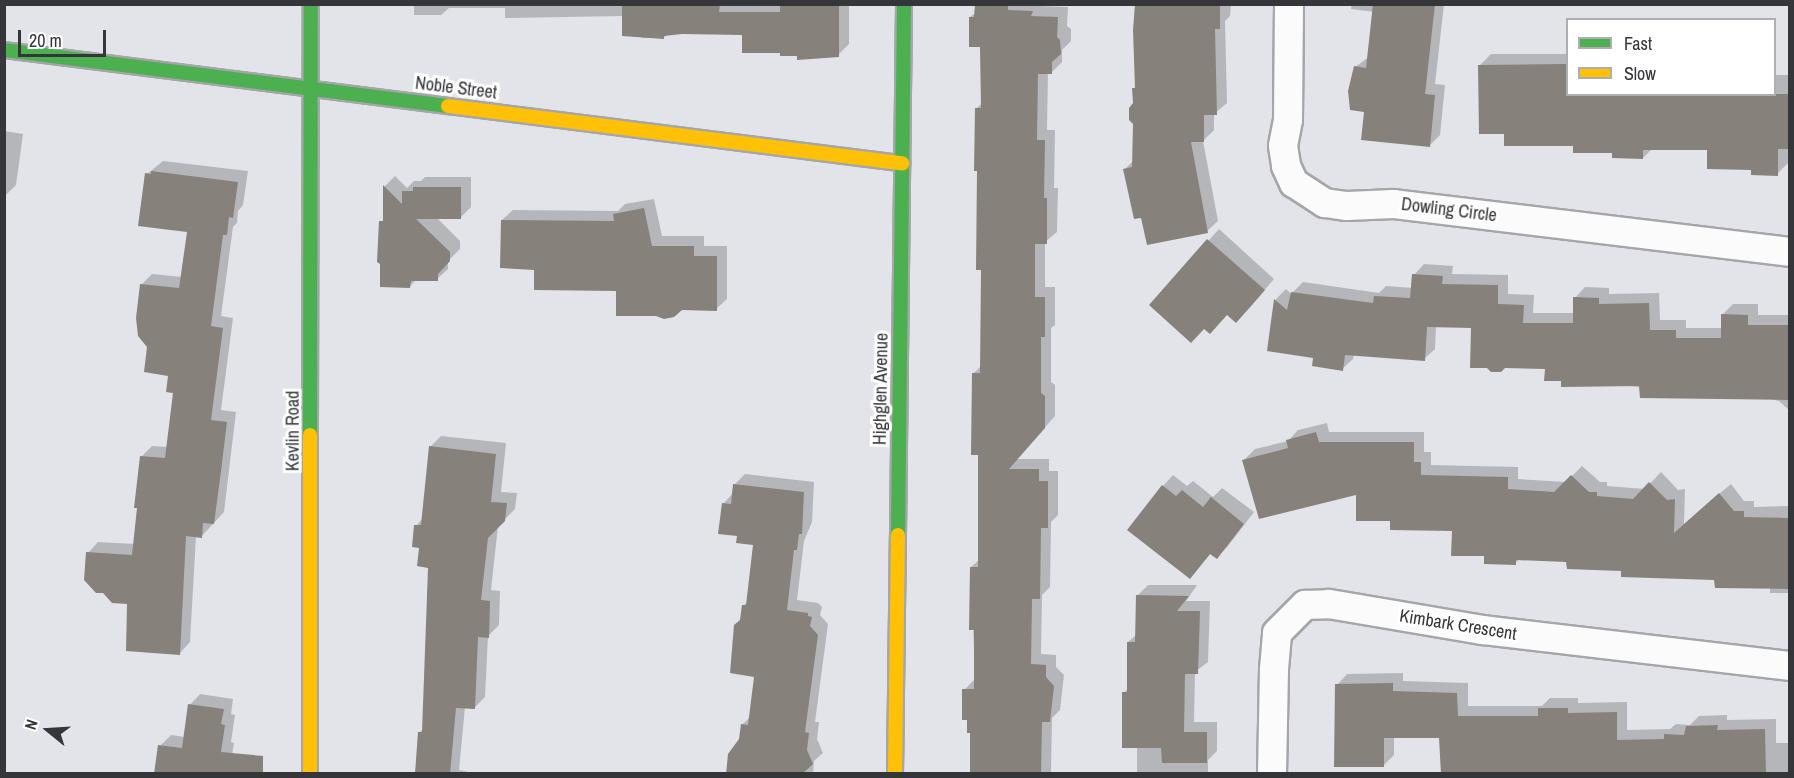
<!DOCTYPE html>
<style>
body{margin:0}
#map{position:relative;width:1794px;height:778px;overflow:hidden;background:#e3e4e9;font-family:"Archivo Narrow",sans-serif}
div>[style]{position:absolute}
[style*='--x']{left:calc(var(--x)*1px);top:calc(var(--y)*1px);width:calc(var(--w)*1px);rotate:calc(var(--a)*1deg)}
.shadow>*{inset:0;background:#0003}
.building>*{inset:0;background:#86817b}
.roads{filter:drop-shadow(2px 0 #a5a6aa) drop-shadow(-2px 0 #a5a6aa) drop-shadow(0 2px #a5a6aa) drop-shadow(0 -2px #a5a6aa)}
.street>*{height:28px;margin:-14px;padding:0 14px;transform-origin:14px;border-radius:14px;background:#fbfbfc}
.fast>*{height:14px;margin:-7px;padding:0 7px;transform-origin:7px;border-radius:7px;background:#4caf50}
.slow>*{height:14px;margin:-7px;padding:0 7px;transform-origin:7px;border-radius:7px;background:#ffc107}
span{translate:-50% -50%;white-space:nowrap;text-align:center;line-height:1.15;-webkit-text-stroke:6px #fff;paint-order:stroke}
.street-label{font-size:18px;color:#353639}
.frame{position:absolute;inset:0;border:6px solid #353639;pointer-events:none}
.legend{position:absolute;left:1566px;top:18px;width:210px;height:78px;box-sizing:border-box;background:#fff;border:2px solid #aeafb0;margin:0;padding:8px 10px;list-style:none;font-size:18px;color:#353639}
.legend li{display:flex;align-items:center;gap:12px;height:30px}
.legend b{width:30px;border:2px solid #aeafb0}
.north{position:absolute;left:18px;top:700px;width:60px;height:60px;-webkit-text-stroke:4px #fff;paint-order:stroke;rotate:288deg;font-size:16px;font-weight:700;line-height:24px;text-align:center;color:#353639}
.north::after{content:'';display:block;margin:auto;width:21px;height:27px;background:#353639;clip-path:polygon(50% 0,100% 100%,50% 72%,0 100%)}
.scale{position:absolute;left:18px;top:30px;width:88px;height:27px;box-sizing:border-box;border:3px solid #353639;border-top:0;padding-left:8px;font-size:18px;line-height:21px;white-space:nowrap;color:#353639;-webkit-text-stroke:4px #fff;paint-order:stroke}
</style>
<div id="map">
<div class="shadow">
<i style="clip-path:polygon(381px 4px,849px 4px,849px 44px,838px 55px,798px 55px,781px 52px,743px 33px,682px 33px,667px 35px,663px 38px,642px 38px,642px 34px,623px 16px,505px 18px,505px 8px,449px 8px,441px 15px,414px 15px,414px 5px)"></i>
<i style="clip-path:polygon(975px 4px,1068px 7px,1067px 26px,1071px 29px,1071px 41px,1062px 50px,1062px 62px,1052px 72px,1048px 72px,1047px 130px,1055px 130px,1054px 188px,1058px 188px,1057px 232px,1045px 242px,1045px 287px,1055px 287px,1055px 325px,1051px 328px,1051px 382px,1055px 385px,1055px 416px,1017px 459px,1049px 459px,1049px 471px,1058px 471px,1058px 515px,1051px 522px,1050px 587px,1042px 595px,1041px 654px,1056px 655px,1056px 667px,1064px 675px,1060px 710px,1052px 718px,1051px 774px,971px 774px,971px 731px,964px 690px,975px 679px,971px 567px,979px 560px,980px 454px,973px 374px,981px 366px,982px 269px,977px 108px,982px 103px,982px 46px,970px 17px,975px 13px)"></i>
<i style="clip-path:polygon(1137px 4px,1231px 4px,1230px 16px,1225px 21px,1227px 103px,1214px 114px,1214px 130px,1203px 141px,1218px 221px,1207px 231px,1142px 216px,1125px 169px,1133px 161px)"></i>
<i style="clip-path:polygon(1352px 4px,1444px 4px,1435px 84px,1445px 85px,1440px 135px,1429px 146px,1365px 111px,1355px 67px,1369px 57px,1374px 12px,1351px 9px)"></i>
<i style="clip-path:polygon(1491px 54px,1568px 54px,1568px 94px,1774px 94px,1774px 75px,1790px 75px,1788px 163px,1777px 174px,1709px 148px,1652px 149px,1643px 158px,1505px 132px,1480px 65px)"></i>
<i style="clip-path:polygon(4px 131px,23px 134px,16px 185px,6px 195px)"></i>
<i style="clip-path:polygon(163px 161px,248px 171px,243px 205px,238px 211px,237px 223px,233px 227px,221px 316px,233px 318px,221px 410px,236px 412px,224px 512px,201px 537px,196px 536px,190px 642px,180px 653px,129px 602px,88px 553px,98px 542px,135px 544px,142px 456px,152px 446px,168px 447px,174px 391px,169px 374px,148px 347px,142px 284px,152px 274px,182px 277px,189px 231px,147px 174px)"></i>
<i style="clip-path:polygon(395px 176px,407px 188px,414px 181px,421px 181px,425px 177px,471px 177px,471px 207px,461px 217px,436px 217px,460px 241px,460px 249px,448px 261px,448px 269px,437px 279px,416px 280px,410px 286px,381px 222px,384px 219px,385px 186px)"></i>
<i style="clip-path:polygon(654px 199px,662px 236px,704px 236px,704px 246px,727px 246px,727px 299px,716px 309px,617px 290px,536px 268px,502px 220px,513px 210px,618px 211px,625px 204px)"></i>
<i style="clip-path:polygon(1219px 229px,1274px 279px,1247px 311px,1228px 313px,1151px 305px)"></i>
<i style="clip-path:polygon(1424px 264px,1453px 266px,1452px 274px,1508px 275px,1508px 294px,1534px 295px,1533px 313px,1575px 313px,1575px 298px,1585px 287px,1609px 288px,1609px 294px,1659px 293px,1660px 320px,1686px 320px,1686px 328px,1722px 328px,1722px 315px,1733px 304px,1758px 304px,1758px 315px,1790px 315px,1790px 411px,1779px 401px,1770px 399px,1562px 380px,1546px 368px,1504px 367px,1472px 327px,1436px 326px,1435px 349px,1424px 359px,1354px 354px,1353px 359px,1342px 369px,1315px 356px,1269px 350px,1276px 299px,1286px 289px,1291px 294px,1303px 282px,1379px 293px,1386px 286px,1413px 288px,1414px 275px)"></i>
<i style="clip-path:polygon(1327px 423px,1329px 432px,1424px 432px,1424px 452px,1431px 452px,1431px 465px,1518px 467px,1518px 479px,1566px 482px,1582px 466px,1600px 482px,1607px 482px,1607px 486px,1645px 489px,1661px 472px,1678px 490px,1685px 489px,1684px 524px,1731px 484px,1744px 501px,1754px 501px,1754px 507px,1790px 506px,1790px 593px,1770px 593px,1770px 587px,1715px 579px,1622px 570px,1568px 560px,1520px 559px,1515px 563px,1486px 555px,1453px 529px,1392px 520px,1357px 493px,1244px 460px,1255px 449px,1288px 441px,1298px 430px)"></i>
<i style="clip-path:polygon(441px 436px,506px 443px,501px 492px,517px 493px,515px 509px,498px 526px,491px 590px,500px 591px,499px 625px,488px 636px,485px 697px,475px 707px,465px 707px,459px 770px,479px 774px,415px 774px,420px 732px,423px 729px,429px 566px,420px 546px,416px 526px,423px 518px,430px 447px)"></i>
<i style="clip-path:polygon(745px 474px,814px 482px,812px 522px,804px 541px,797px 600px,818px 603px,822px 607px,820px 615px,828px 624px,815px 722px,819px 722px,817px 739px,823px 753px,814px 761px,813px 774px,728px 774px,740px 740px,742px 725px,750px 717px,756px 676px,741px 620px,744px 605px,748px 602px,755px 544px,739px 534px,723px 504px,733px 493px,735px 484px)"></i>
<i style="clip-path:polygon(1173px 475px,1187px 486px,1193px 481px,1213px 497px,1222px 488px,1254px 512px,1228px 546px,1217px 557px,1211px 553px,1190px 577px,1163px 486px)"></i>
<i style="clip-path:polygon(1148px 585px,1197px 585px,1186px 601px,1210px 601px,1208px 662px,1195px 672px,1194px 722px,1217px 722px,1217px 751px,1208px 760px,1208px 774px,1137px 774px,1137px 746px,1124px 693px,1128px 688px,1128px 642px,1137px 634px,1137px 596px)"></i>
<i style="clip-path:polygon(1403px 673px,1403px 681px,1468px 683px,1468px 706px,1542px 706px,1550px 698px,1578px 698px,1578px 703px,1627px 702px,1627px 730px,1670px 729px,1676px 724px,1690px 725px,1699px 716px,1727px 715px,1727px 720px,1776px 719px,1776px 743px,1790px 743px,1790px 774px,1442px 774px,1441px 737px,1394px 736px,1394px 755px,1383px 766px,1337px 685px,1347px 674px)"></i>
<i style="clip-path:polygon(200px 694px,233px 699px,231px 714px,235px 715px,231px 742px,234px 743px,229px 774px,160px 746px,171px 735px,185px 737px,190px 705px)"></i>
</div>
<div class="building">
<i style="clip-path:polygon(622px 4px,720px 4px,719px 12px,780px 12px,780px 4px,839px 4px,839px 57px,797px 60px,797px 56px,780px 56px,780px 53px,742px 53px,742px 35px,682px 34px,664px 36px,664px 39px,622px 36px)"></i>
<i style="clip-path:polygon(975px 4px,1008px 4px,1008px 10px,1033px 11px,1031px 16px,1058px 17px,1057px 37px,1060px 40px,1061px 54px,1052px 62px,1052px 74px,1038px 74px,1037px 140px,1045px 140px,1044px 198px,1047px 198px,1047px 244px,1035px 244px,1035px 297px,1045px 297px,1045px 337px,1041px 337px,1041px 393px,1045px 396px,1045px 428px,1009px 469px,1039px 469px,1039px 481px,1048px 481px,1048px 528px,1041px 528px,1040px 599px,1032px 599px,1031px 664px,1046px 665px,1046px 677px,1054px 686px,1050px 722px,1042px 722px,1041px 774px,970px 774px,970px 733px,967px 733px,967px 720px,962px 720px,962px 689px,974px 689px,974px 630px,969px 630px,970px 567px,978px 567px,978px 455px,971px 455px,972px 373px,980px 373px,981px 270px,976px 270px,977px 171px,974px 171px,975px 108px,981px 108px,980px 47px,969px 47px,969px 17px,974px 17px)"></i>
<i style="clip-path:polygon(1135px 4px,1220px 4px,1220px 29px,1215px 29px,1217px 115px,1204px 115px,1204px 142px,1191px 142px,1208px 233px,1147px 245px,1141px 218px,1134px 219px,1123px 169px,1132px 167px,1133px 124px,1129px 120px,1129px 108px,1133px 103px,1132px 88px,1135px 88px,1133px 30px)"></i>
<i style="clip-path:polygon(1373px 4px,1435px 4px,1425px 94px,1435px 95px,1430px 147px,1361px 140px,1364px 112px,1350px 110px,1348px 91px,1354px 66px,1366px 68px)"></i>
<i style="clip-path:polygon(1568px 64px,1568px 94px,1790px 94px,1790px 149px,1778px 149px,1778px 176px,1751px 175px,1751px 170px,1707px 169px,1707px 150px,1643px 150px,1643px 159px,1612px 158px,1612px 153px,1573px 153px,1573px 146px,1504px 146px,1504px 134px,1479px 134px,1478px 65px)"></i>
<i style="clip-path:polygon(151px 171px,238px 182px,233px 218px,229px 217px,227px 235px,223px 235px,211px 326px,223px 328px,211px 420px,227px 422px,221px 471px,214px 524px,203px 523px,202px 538px,186px 536px,180px 655px,126px 651px,127px 604px,112px 603px,103px 593px,96px 593px,84px 580px,86px 552px,132px 555px,137px 508px,134px 508px,140px 456px,165px 458px,173px 393px,166px 392px,168px 376px,144px 372px,147px 347px,138px 336px,136px 318px,140px 284px,179px 288px,187px 232px,138px 226px,145px 173px,151px 174px)"></i>
<i style="clip-path:polygon(383px 185px,402px 204px,402px 191px,413px 191px,413px 187px,461px 187px,461px 219px,416px 219px,450px 252px,450px 261px,438px 274px,438px 281px,411px 281px,410px 288px,380px 287px,380px 264px,377px 262px,379px 221px,383px 221px)"></i>
<i style="clip-path:polygon(644px 208px,652px 246px,694px 246px,694px 256px,717px 256px,717px 311px,682px 310px,674px 317px,664px 319px,656px 316px,616px 316px,616px 291px,534px 290px,534px 270px,500px 268px,501px 220px,614px 221px,613px 214px)"></i>
<i style="clip-path:polygon(1207px 239px,1265px 290px,1236px 323px,1227px 315px,1210px 334px,1204px 329px,1191px 343px,1149px 305px)"></i>
<i style="clip-path:polygon(1412px 274px,1443px 276px,1442px 284px,1498px 285px,1498px 304px,1524px 305px,1523px 323px,1573px 323px,1573px 297px,1599px 298px,1599px 304px,1649px 303px,1650px 330px,1676px 330px,1676px 338px,1721px 338px,1721px 314px,1748px 315px,1748px 325px,1790px 325px,1790px 400px,1640px 398px,1639px 386px,1561px 387px,1561px 381px,1544px 381px,1545px 369px,1505px 368px,1501px 372px,1491px 372px,1487px 368px,1470px 368px,1471px 328px,1427px 327px,1425px 361px,1345px 355px,1343px 371px,1312px 366px,1313px 358px,1267px 351px,1274px 299px,1287px 310px,1291px 292px,1373px 303px,1374px 296px,1410px 298px)"></i>
<i style="clip-path:polygon(1316px 432px,1319px 442px,1414px 442px,1414px 462px,1421px 462px,1421px 475px,1508px 477px,1508px 489px,1554px 492px,1571px 475px,1589px 492px,1597px 492px,1597px 496px,1633px 499px,1649px 482px,1667px 500px,1675px 499px,1674px 533px,1719px 493px,1734px 511px,1744px 511px,1744px 517px,1790px 518px,1790px 589px,1715px 588px,1714px 580px,1621px 577px,1621px 571px,1567px 569px,1566px 562px,1516px 560px,1516px 565px,1484px 564px,1484px 556px,1451px 556px,1452px 531px,1390px 530px,1390px 521px,1356px 521px,1356px 495px,1259px 519px,1242px 460px,1288px 448px,1286px 440px)"></i>
<i style="clip-path:polygon(429px 446px,496px 454px,491px 502px,507px 503px,505px 521px,488px 538px,481px 600px,490px 601px,489px 638px,478px 637px,475px 709px,456px 708px,450px 774px,415px 774px,418px 732px,422px 732px,428px 568px,417px 566px,419px 548px,412px 547px,414px 525px,421px 525px)"></i>
<i style="clip-path:polygon(733px 484px,804px 492px,802px 534px,799px 534px,797px 550px,794px 550px,787px 610px,808px 613px,808px 616px,812px 617px,810px 626px,818px 635px,805px 732px,809px 733px,807px 750px,813px 764px,802px 774px,726px 774px,728px 754px,739px 739px,741px 724px,748px 725px,754px 677px,730px 673px,734px 625px,740px 620px,742px 605px,746px 605px,753px 545px,736px 543px,737px 536px,718px 534px,722px 503px,731px 504px)"></i>
<i style="clip-path:polygon(1162px 485px,1176px 496px,1182px 490px,1203px 507px,1211px 497px,1244px 524px,1217px 559px,1210px 554px,1190px 579px,1127px 530px)"></i>
<i style="clip-path:polygon(1136px 595px,1189px 596px,1177px 611px,1200px 611px,1198px 674px,1185px 674px,1184px 732px,1207px 732px,1207px 763px,1162px 763px,1161px 748px,1122px 748px,1122px 692px,1127px 692px,1127px 642px,1135px 642px)"></i>
<i style="clip-path:polygon(1393px 683px,1393px 691px,1457px 693px,1458px 716px,1538px 716px,1538px 708px,1568px 708px,1568px 713px,1617px 712px,1617px 740px,1664px 739px,1664px 734px,1684px 735px,1686px 726px,1718px 725px,1717px 730px,1765px 729px,1766px 774px,1441px 774px,1439px 738px,1384px 738px,1384px 767px,1334px 767px,1335px 684px)"></i>
<i style="clip-path:polygon(188px 704px,224px 709px,221px 724px,225px 725px,221px 752px,263px 756px,263px 774px,154px 774px,158px 745px,182px 748px)"></i>
</div>
<div class="roads">
<div class="street">
<i style="--x:1289;--y:4;--w:116;--a:90.5"></i>
<i style="--x:1288;--y:120;--w:26;--a:101"></i>
<i style="--x:1283;--y:146;--w:20;--a:81"></i>
<i style="--x:1286;--y:166;--w:19;--a:65"></i>
<i style="--x:1294;--y:183;--w:37;--a:33"></i>
<i style="--x:1325;--y:203;--w:22;--a:8"></i>
<i style="--x:1347;--y:206;--w:47;--a:-2.4"></i>
<i style="--x:1394;--y:204;--w:399;--a:6.9"></i>
<i style="--x:1272;--y:774;--w:105;--a:-88.9"></i>
<i style="--x:1274;--y:669;--w:36;--a:-85"></i>
<i style="--x:1277;--y:633;--w:40;--a:-45"></i>
<i style="--x:1305;--y:605;--w:24;--a:-2"></i>
<i style="--x:1329;--y:604;--w:156;--a:9.6"></i>
<i style="--x:1483;--y:630;--w:309;--a:6.7"></i>
</div>
<div class="fast">
<i style="--x:4;--y:50;--w:448;--a:7.2"></i>
<i style="--x:310;--y:435;--w:431;--a:-89.9"></i>
<i style="--x:898;--y:535;--w:531;--a:-89.35"></i>
</div>
<div class="slow">
<i style="--x:448;--y:106;--w:458;--a:7.2"></i>
<i style="--x:310;--y:774;--w:339;--a:-90"></i>
<i style="--x:895;--y:774;--w:239;--a:-89.3"></i>
</div>
</div>
<div class="street-label">
<span style="left:456px;top:88px;rotate:7deg">Noble Street</span>
<span style="left:1449px;top:210px;rotate:7deg">Dowling Circle</span>
<span style="left:881px;top:389px;rotate:-89deg">Highglen Avenue</span>
<span style="left:293px;top:431px;rotate:-90deg">Kevlin Road</span>
<span style="left:1458px;top:625px;rotate:9deg">Kimbark Crescent</span>
</div>
<div class="frame"></div>
<ul class="legend">
<li><b style="height:8px;background:#4caf50"></b>Fast</li>
<li><b style="height:8px;background:#ffc107"></b>Slow</li>
</ul>
<div class="north">N</div>
<div class="scale">20 m</div>
</div>
